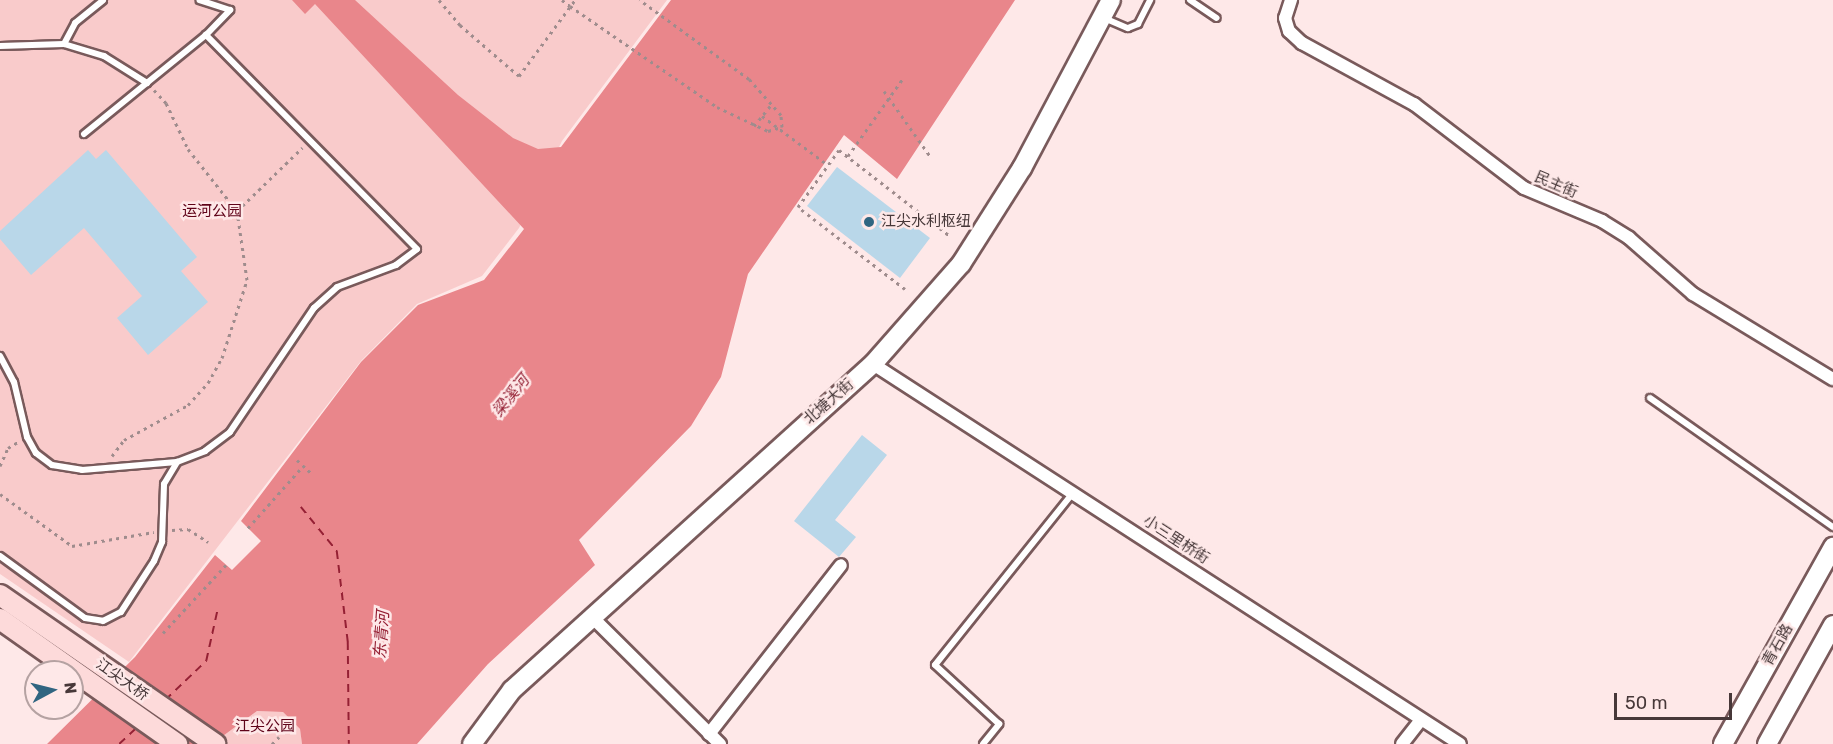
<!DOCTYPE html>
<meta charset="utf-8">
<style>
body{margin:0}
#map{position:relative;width:1833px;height:744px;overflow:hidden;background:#fee8e8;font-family:Rubik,"Noto Sans SC",sans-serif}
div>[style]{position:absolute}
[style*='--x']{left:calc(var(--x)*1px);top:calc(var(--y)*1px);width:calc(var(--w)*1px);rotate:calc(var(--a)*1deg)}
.green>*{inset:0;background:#f9cbcb}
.water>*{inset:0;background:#e9868b}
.ferry>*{height:1.5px;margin-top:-0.75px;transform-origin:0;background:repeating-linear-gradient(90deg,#952034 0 8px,transparent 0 14px)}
.building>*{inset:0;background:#b9d7e9}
.path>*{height:3px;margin-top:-1.5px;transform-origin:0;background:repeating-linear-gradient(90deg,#9f8c8d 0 3px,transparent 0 7.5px)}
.roads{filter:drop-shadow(2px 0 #795a5b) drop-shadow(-2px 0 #795a5b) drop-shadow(0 2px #795a5b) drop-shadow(0 -2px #795a5b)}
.service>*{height:6px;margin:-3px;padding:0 3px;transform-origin:3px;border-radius:3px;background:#fff}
.minor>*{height:12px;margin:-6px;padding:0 6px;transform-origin:6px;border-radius:6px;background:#fff}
.secondary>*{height:18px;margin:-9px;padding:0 9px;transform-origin:9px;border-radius:9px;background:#fff}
.primary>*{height:20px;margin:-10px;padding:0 10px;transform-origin:10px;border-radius:10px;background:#fddada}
.path-bridge>*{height:3px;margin-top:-1.5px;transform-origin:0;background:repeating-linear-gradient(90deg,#9f8c8d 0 3px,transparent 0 7.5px)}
.dots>*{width:16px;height:16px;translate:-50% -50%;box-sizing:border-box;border:3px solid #fee8e8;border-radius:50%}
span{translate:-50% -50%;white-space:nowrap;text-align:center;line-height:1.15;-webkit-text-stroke:5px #fee8e8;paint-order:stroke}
.street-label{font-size:15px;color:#473839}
.park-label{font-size:15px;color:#5f0319}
.poi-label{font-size:15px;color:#473839}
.left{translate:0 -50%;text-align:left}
.water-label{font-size:16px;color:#952034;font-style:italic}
.north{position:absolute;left:24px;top:660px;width:60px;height:60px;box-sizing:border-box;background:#fee8e8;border:2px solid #b5a2a2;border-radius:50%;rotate:83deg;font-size:16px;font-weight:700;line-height:24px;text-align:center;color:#473839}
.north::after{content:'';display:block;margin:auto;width:21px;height:27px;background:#306581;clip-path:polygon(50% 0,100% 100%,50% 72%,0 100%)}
.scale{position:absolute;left:1614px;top:693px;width:118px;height:27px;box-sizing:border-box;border:3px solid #473839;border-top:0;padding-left:8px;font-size:18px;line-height:21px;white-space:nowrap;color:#473839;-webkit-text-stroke:4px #fee8e8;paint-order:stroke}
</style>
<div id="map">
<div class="green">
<i style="clip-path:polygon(0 0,667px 0,562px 141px,519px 228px,482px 276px,417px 304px,361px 361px,129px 662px,0 574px)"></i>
<i style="clip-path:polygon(257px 711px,283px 712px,300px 729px,302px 744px,212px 744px)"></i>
</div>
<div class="water">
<i style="clip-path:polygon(292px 0,355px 0,458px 95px,513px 138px,538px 149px,561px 147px,671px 0,1015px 0,897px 179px,844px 135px,748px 274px,721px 377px,691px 426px,579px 540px,595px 565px,488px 664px,417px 744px,302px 744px,300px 729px,283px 712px,257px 711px,212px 744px,47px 744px,135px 657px,215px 555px,232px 570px,261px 541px,241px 521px,361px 362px,418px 305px,484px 280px,524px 229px,315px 4px,305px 14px)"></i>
</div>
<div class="ferry">
<i style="--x:301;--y:507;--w:57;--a:50.7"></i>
<i style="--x:337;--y:551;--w:92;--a:83.1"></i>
<i style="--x:348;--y:642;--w:102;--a:89.4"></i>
<i style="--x:165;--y:700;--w:57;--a:-43.6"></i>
<i style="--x:206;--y:661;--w:55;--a:-77.5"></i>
<i style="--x:119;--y:744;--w:26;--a:-43"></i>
</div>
<div class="building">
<i style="clip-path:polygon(88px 150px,96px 159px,106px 150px,197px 257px,181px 271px,208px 302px,148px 355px,117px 318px,142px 296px,84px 228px,31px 275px,0 239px,0 231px)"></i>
<i style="clip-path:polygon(837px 167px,930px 238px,900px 278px,807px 206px)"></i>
<i style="clip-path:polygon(862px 435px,887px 455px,835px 520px,856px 537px,839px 557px,794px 521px)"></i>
</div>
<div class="path">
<i style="--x:439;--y:0;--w:33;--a:50"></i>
<i style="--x:460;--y:25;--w:78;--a:40.8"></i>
<i style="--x:519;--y:76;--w:94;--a:-53.6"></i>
<i style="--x:562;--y:0;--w:10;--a:37"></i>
<i style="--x:154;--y:90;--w:18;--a:47"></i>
<i style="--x:166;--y:103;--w:51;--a:64.4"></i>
<i style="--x:188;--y:149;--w:79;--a:51.7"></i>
<i style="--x:884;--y:91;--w:80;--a:54.7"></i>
<i style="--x:762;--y:116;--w:82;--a:36.6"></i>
<i style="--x:754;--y:126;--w:28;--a:-51"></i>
<i style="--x:848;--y:156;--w:97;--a:-54.7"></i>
<i style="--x:905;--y:289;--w:135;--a:-142.5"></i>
<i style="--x:798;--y:207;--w:70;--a:-54.3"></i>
<i style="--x:839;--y:150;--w:140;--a:37.8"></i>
<i style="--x:112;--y:456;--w:20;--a:-53"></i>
<i style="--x:124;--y:440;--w:73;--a:-28.7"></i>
<i style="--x:188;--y:405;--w:30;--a:-48"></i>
<i style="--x:208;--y:383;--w:29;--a:-61"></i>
<i style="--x:222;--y:358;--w:82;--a:-72.2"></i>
<i style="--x:247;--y:280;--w:70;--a:-98.2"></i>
<i style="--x:237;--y:211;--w:91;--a:-44.1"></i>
<i style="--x:297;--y:460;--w:19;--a:43"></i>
<i style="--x:0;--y:466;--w:20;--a:-66"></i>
<i style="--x:8;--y:448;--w:12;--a:-31"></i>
<i style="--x:0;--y:494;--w:89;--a:35.8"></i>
<i style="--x:72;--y:546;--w:83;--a:-9.7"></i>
<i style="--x:248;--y:528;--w:83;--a:-48.4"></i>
<i style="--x:172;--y:530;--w:16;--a:-4"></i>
<i style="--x:188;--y:529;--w:24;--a:33"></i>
<i style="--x:163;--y:633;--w:94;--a:-47.2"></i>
<i style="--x:272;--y:744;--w:10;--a:-45"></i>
</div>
<div class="roads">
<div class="service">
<i style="--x:1190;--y:0;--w:32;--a:34"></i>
<i style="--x:1104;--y:18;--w:26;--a:23"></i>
<i style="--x:1128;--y:28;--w:11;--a:-22"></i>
<i style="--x:1138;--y:24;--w:27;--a:-63"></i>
<i style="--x:64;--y:44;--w:42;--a:16.7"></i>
<i style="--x:104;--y:56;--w:51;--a:32.1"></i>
<i style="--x:0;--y:46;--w:64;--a:-1.8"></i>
<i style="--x:64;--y:44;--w:24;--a:-62"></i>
<i style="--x:75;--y:23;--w:36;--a:-39"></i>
<i style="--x:84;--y:134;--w:157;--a:-39.1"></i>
<i style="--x:0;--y:356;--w:30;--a:62"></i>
<i style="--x:14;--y:382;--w:57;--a:76.7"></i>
<i style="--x:27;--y:437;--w:18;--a:61"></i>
<i style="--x:36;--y:453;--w:20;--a:37"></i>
<i style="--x:52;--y:465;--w:30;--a:9"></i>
<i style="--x:82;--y:470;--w:95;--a:-4.8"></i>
<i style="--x:177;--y:462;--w:30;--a:-21"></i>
<i style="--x:205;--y:451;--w:31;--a:-37"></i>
<i style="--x:230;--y:432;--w:150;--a:-55.9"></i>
<i style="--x:314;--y:308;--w:31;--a:-42"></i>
<i style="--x:337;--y:287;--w:63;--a:-20.4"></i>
<i style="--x:396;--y:265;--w:26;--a:-37"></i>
<i style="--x:417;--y:249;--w:301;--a:-134.6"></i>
<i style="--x:206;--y:35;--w:35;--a:-46"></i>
<i style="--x:230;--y:10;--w:32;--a:-162"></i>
<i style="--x:1650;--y:398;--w:224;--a:35.2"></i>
<i style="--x:0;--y:556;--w:105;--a:36.1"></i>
<i style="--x:85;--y:618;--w:18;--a:9"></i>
<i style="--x:103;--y:621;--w:20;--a:-27"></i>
<i style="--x:121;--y:612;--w:61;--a:-57.1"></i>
<i style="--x:154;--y:561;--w:21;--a:-67"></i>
<i style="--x:162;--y:542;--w:58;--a:-88"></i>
<i style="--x:164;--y:484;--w:26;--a:-59"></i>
<i style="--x:983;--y:744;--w:26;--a:-51"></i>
<i style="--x:999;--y:724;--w:87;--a:-137.3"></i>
<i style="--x:935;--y:665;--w:221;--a:-51.3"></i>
</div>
<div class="minor">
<i style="--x:1291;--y:0;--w:19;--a:108"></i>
<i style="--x:1285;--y:18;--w:14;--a:73"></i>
<i style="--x:1289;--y:31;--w:18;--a:43"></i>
<i style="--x:1302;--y:43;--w:128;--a:28.6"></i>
<i style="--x:1414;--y:104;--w:138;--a:37.4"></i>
<i style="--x:1524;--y:188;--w:85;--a:22.9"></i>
<i style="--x:1602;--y:221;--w:32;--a:32"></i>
<i style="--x:1629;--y:238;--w:85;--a:41.2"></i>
<i style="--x:1693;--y:294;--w:164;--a:31.3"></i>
<i style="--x:873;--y:364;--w:699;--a:32.92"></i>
<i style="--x:591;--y:616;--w:182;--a:44.8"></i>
<i style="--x:709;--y:734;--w:214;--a:-52"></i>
<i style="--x:1402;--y:744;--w:31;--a:-52"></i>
</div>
<div class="secondary">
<i style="--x:472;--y:744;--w:67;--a:-53.5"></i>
<i style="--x:512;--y:690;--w:486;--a:-42.1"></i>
<i style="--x:873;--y:364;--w:133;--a:-48.7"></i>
<i style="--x:961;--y:264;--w:114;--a:-57.6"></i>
<i style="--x:1022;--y:168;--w:190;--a:-62.1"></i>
<i style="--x:1723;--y:744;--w:226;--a:-60.8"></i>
<i style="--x:1767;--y:744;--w:136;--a:-61"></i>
</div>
<div class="primary">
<i style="--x:0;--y:595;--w:262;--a:34.7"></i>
<i style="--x:0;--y:619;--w:217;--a:35.2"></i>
</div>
</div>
<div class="path-bridge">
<i style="--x:570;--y:6;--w:178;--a:34.5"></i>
<i style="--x:717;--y:107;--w:56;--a:25.2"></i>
<i style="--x:768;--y:131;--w:15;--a:-16"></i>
<i style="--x:782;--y:127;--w:12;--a:-95"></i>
<i style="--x:781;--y:115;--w:48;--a:-131.6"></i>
<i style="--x:749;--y:79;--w:135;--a:-144.1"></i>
</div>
<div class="dots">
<i style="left:869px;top:222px;background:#306581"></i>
</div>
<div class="street-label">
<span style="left:1556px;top:185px;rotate:23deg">民主街</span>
<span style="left:829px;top:402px;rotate:-41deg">北塘大街</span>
<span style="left:1176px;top:540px;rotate:33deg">小三里桥街</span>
<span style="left:1778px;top:645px;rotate:-61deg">青石路</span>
<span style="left:122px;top:680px;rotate:35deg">江尖大桥</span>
</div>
<div class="park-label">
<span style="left:212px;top:212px">运河公园</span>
<span style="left:265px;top:727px">江尖公园</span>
</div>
<div class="poi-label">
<span class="left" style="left:881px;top:222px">江尖水利枢纽</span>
</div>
<div class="water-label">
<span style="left:511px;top:396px;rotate:-51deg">梁溪河</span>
<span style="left:382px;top:635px;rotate:-86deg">东青河</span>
</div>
<div class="north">N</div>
<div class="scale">50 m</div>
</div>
